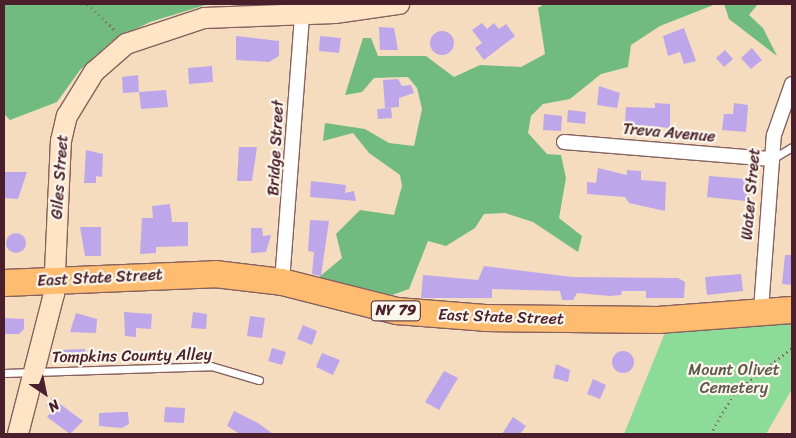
<!DOCTYPE html>
<style>
body{margin:0}
#map{position:relative;width:796px;height:438px;overflow:hidden;background:#f5dcbf;font-family:Sriracha,sans-serif}
div>[style]{position:absolute}
[style*='--x']{left:calc(var(--x)*1px);top:calc(var(--y)*1px);width:calc(var(--w)*1px);rotate:calc(var(--a)*1deg)}
.green>*{inset:0;background:#8cdb99}
.forest>*{inset:0;background:#71bb81}
.building>*{inset:0;background:#bda7ea}
.round{border-radius:50%}
.path>*{height:2.5px;margin-top:-1.25px;transform-origin:0;background:repeating-linear-gradient(90deg,#86615f 0 1px,transparent 0 5px)}
.roads{filter:drop-shadow(1px 0 #86615f) drop-shadow(-1px 0 #86615f) drop-shadow(0 1px #86615f) drop-shadow(0 -1px #86615f)}
.lane>*{height:7px;margin:-3.5px;padding:0 3.5px;transform-origin:3.5px;border-radius:3.5px;background:#fff}
.street>*{height:14px;margin:-7px;padding:0 7px;transform-origin:7px;border-radius:7px;background:#fff}
.secondary>*{height:20px;margin:-10px;padding:0 10px;transform-origin:10px;border-radius:10px;background:#ffe4c6}
.highway>*{height:26px;margin:-13px;padding:0 13px;transform-origin:13px;border-radius:13px;background:#febc70}
span{translate:-50% -50%;white-space:nowrap;text-align:center;line-height:1.15;-webkit-text-stroke:4.5px #fbf7ec;paint-order:stroke}
.shield-label span{padding:1px 4px;background:#fbf7ec;border:1px solid;border-radius:4px;-webkit-text-stroke-width:0}
.shield-label{font-size:15px;color:#4a1f2b;font-weight:700}
.street-label{font-size:16px;color:#4a1f2b}
.park-label{font-size:16px;color:#5e574c}
.frame{position:absolute;inset:0;border:5px solid #4a1f2b;pointer-events:none}
.north{position:absolute;left:20px;top:368px;width:50px;height:50px;-webkit-text-stroke:4px #fbf7ec;paint-order:stroke;rotate:146deg;font-size:14px;font-weight:700;line-height:20px;text-align:center;color:#4a1f2b}
.north::after{content:'';display:block;margin:auto;width:18px;height:22px;background:#4a1f2b;clip-path:polygon(50% 0,100% 100%,50% 72%,0 100%)}
</style>
<div id="map">
<div class="green">
<i style="clip-path:polygon(792px 322px,792px 389px,766px 434px,624px 434px,666px 330px)"></i>
</div>
<div class="forest">
<i style="clip-path:polygon(4px 4px,209px 4px,150px 22px,112px 41px,80px 70px,57px 102px,10px 120px,4px 114px)"></i>
<i style="clip-path:polygon(544px 4px,716px 4px,660px 26px,631px 45px,628px 67px,601px 74px,570px 99px,543px 104px,531px 116px,528px 133px,547px 154px,561px 155px,566px 178px,559px 218px,582px 236px,578px 252px,533px 222px,505px 213px,484px 214px,475px 228px,446px 246px,428px 241px,409px 289px,392px 295px,318px 278px,342px 258px,336px 234px,360px 210px,394px 215px,402px 186px,400px 175px,369px 153px,353px 133px,323px 141px,325px 123px,365px 129px,389px 143px,414px 146px,422px 109px,417px 88px,408px 77px,374px 78px,362px 92px,345px 95px,363px 38px,371px 38px,378px 56px,426px 56px,454px 77px,480px 65px,521px 67px,545px 54px,538px 8px)"></i>
<i style="clip-path:polygon(724px 4px,758px 4px,749px 15px,763px 28px,777px 56px,729px 19px)"></i>
</div>
<div class="building">
<i style="clip-path:polygon(482px 23px,487px 29px,494px 23px,499px 29px,506px 24px,515px 36px,484px 60px,475px 48px,482px 43px,472px 30px)"></i>
<i style="clip-path:polygon(379px 27px,394px 28px,398px 50px,380px 50px)"></i>
<i style="clip-path:polygon(684px 28px,696px 61px,684px 64px,680px 52px,668px 56px,663px 36px)"></i>
<i class="round" style="left:430px;top:31px;width:24px;height:24px"></i>
<i style="clip-path:polygon(236px 36px,279px 41px,279px 56px,269px 62px,236px 60px)"></i>
<i style="clip-path:polygon(320px 36px,341px 38px,339px 53px,319px 51px)"></i>
<i style="clip-path:polygon(752px 48px,762px 60px,751px 69px,741px 58px)"></i>
<i style="clip-path:polygon(725px 50px,733px 59px,724px 67px,716px 58px)"></i>
<i style="clip-path:polygon(212px 66px,213px 82px,189px 84px,188px 68px)"></i>
<i style="clip-path:polygon(138px 75px,139px 92px,123px 93px,122px 77px)"></i>
<i style="clip-path:polygon(398px 79px,402px 86px,411px 85px,414px 93px,399px 98px,399px 107px,385px 108px,383px 80px)"></i>
<i style="clip-path:polygon(599px 86px,620px 93px,617px 108px,597px 105px)"></i>
<i style="clip-path:polygon(166px 90px,168px 107px,141px 109px,139px 92px)"></i>
<i style="clip-path:polygon(655px 103px,670px 104px,670px 128px,625px 124px,626px 107px,655px 108px)"></i>
<i style="clip-path:polygon(734px 103px,748px 105px,746px 132px,722px 130px,724px 114px,733px 114px)"></i>
<i style="clip-path:polygon(391px 108px,392px 118px,378px 119px,377px 109px)"></i>
<i style="clip-path:polygon(568px 110px,586px 112px,585px 124px,567px 122px)"></i>
<i style="clip-path:polygon(544px 114px,562px 116px,561px 131px,543px 130px)"></i>
<i style="clip-path:polygon(239px 147px,257px 147px,252px 181px,237px 181px)"></i>
<i style="clip-path:polygon(86px 150px,103px 154px,102px 177px,96px 176px,96px 183px,84px 183px)"></i>
<i style="clip-path:polygon(598px 168px,627px 175px,627px 170px,641px 171px,641px 180px,666px 182px,665px 211px,629px 203px,625px 197px,587px 194px,587px 182px,596px 183px)"></i>
<i style="clip-path:polygon(4px 172px,27px 172px,18px 199px,4px 198px)"></i>
<i style="clip-path:polygon(709px 176px,747px 179px,751px 182px,750px 198px,745px 201px,707px 197px)"></i>
<i style="clip-path:polygon(311px 181px,346px 185px,345px 193px,354px 191px,356px 201px,310px 197px)"></i>
<i style="clip-path:polygon(170px 204px,172px 222px,188px 222px,188px 246px,156px 247px,156px 253px,140px 254px,142px 218px,153px 218px,152px 206px)"></i>
<i style="clip-path:polygon(310px 220px,329px 221px,321px 276px,312px 274px,314px 252px,308px 251px)"></i>
<i style="clip-path:polygon(80px 227px,101px 227px,101px 256px,85px 256px)"></i>
<i style="clip-path:polygon(251px 228px,262px 228px,263px 236px,271px 235px,266px 252px,251px 253px)"></i>
<i class="round" style="left:6px;top:233px;width:20px;height:20px"></i>
<i style="clip-path:polygon(785px 255px,792px 255px,792px 285px,782px 284px)"></i>
<i style="clip-path:polygon(484px 266px,572px 277px,678px 278px,685px 282px,684px 298px,646px 298px,646px 291px,622px 291px,621px 295px,610px 296px,577px 293px,573px 300px,562px 300px,560px 291px,492px 289px,492px 298px,421px 298px,423px 275px,478px 280px)"></i>
<i style="clip-path:polygon(741px 274px,743px 291px,707px 295px,705px 277px)"></i>
<i style="clip-path:polygon(124px 312px,152px 314px,151px 329px,136px 328px,136px 337px,125px 336px)"></i>
<i style="clip-path:polygon(193px 312px,207px 314px,206px 329px,191px 328px)"></i>
<i style="clip-path:polygon(76px 313px,97px 319px,96px 333px,70px 332px)"></i>
<i style="clip-path:polygon(250px 316px,265px 318px,262px 338px,247px 336px)"></i>
<i style="clip-path:polygon(4px 318px,24px 319px,24px 329px,19px 334px,4px 334px)"></i>
<i style="clip-path:polygon(303px 325px,317px 331px,312px 345px,297px 339px)"></i>
<i style="clip-path:polygon(272px 348px,286px 352px,282px 365px,268px 361px)"></i>
<i style="clip-path:polygon(85px 349px,86px 359px,62px 362px,61px 350px)"></i>
<i class="round" style="left:612px;top:351px;width:22px;height:22px"></i>
<i style="clip-path:polygon(322px 353px,340px 360px,333px 375px,316px 367px)"></i>
<i style="clip-path:polygon(556px 364px,570px 370px,568px 382px,553px 378px)"></i>
<i style="clip-path:polygon(444px 371px,458px 378px,439px 410px,425px 402px)"></i>
<i style="clip-path:polygon(593px 379px,606px 385px,600px 399px,587px 394px)"></i>
<i style="clip-path:polygon(52px 398px,83px 421px,70px 434px,47px 417px,52px 411px,46px 405px)"></i>
<i style="clip-path:polygon(165px 407px,185px 408px,184px 423px,164px 422px)"></i>
<i style="clip-path:polygon(234px 411px,258px 423px,273px 434px,240px 434px,227px 426px)"></i>
<i style="clip-path:polygon(121px 412px,128px 412px,129px 424px,122px 428px,99px 426px,99px 413px)"></i>
<i style="clip-path:polygon(513px 417px,526px 426px,520px 434px,502px 434px)"></i>
</div>
<div class="path">
<i style="--x:88;--y:4;--w:40;--a:44"></i>
<i style="--x:710;--y:434;--w:49;--a:-59.2"></i>
<i style="--x:735;--y:392;--w:72;--a:-37.7"></i>
</div>
<div class="roads">
<div class="lane">
<i style="--x:772;--y:159;--w:23;--a:-31"></i>
<i style="--x:4;--y:373;--w:207;--a:-1.9"></i>
<i style="--x:211;--y:366;--w:50;--a:16.3"></i>
</div>
<div class="street">
<i style="--x:564;--y:142;--w:209;--a:4.7"></i>
<i style="--x:282;--y:282;--w:268;--a:-85.7"></i>
<i style="--x:761;--y:310;--w:175;--a:-85.8"></i>
<i style="--x:774;--y:135;--w:54;--a:-70.6"></i>
</div>
<div class="secondary">
<i style="--x:18;--y:434;--w:145;--a:-75.6"></i>
<i style="--x:54;--y:294;--w:153;--a:-87.4"></i>
<i style="--x:61;--y:141;--w:26;--a:-77"></i>
<i style="--x:67;--y:116;--w:52;--a:-58.5"></i>
<i style="--x:94;--y:72;--w:43;--a:-41.2"></i>
<i style="--x:126;--y:44;--w:82;--a:-18.4"></i>
<i style="--x:204;--y:18;--w:131;--a:-2.2"></i>
<i style="--x:335;--y:13;--w:65;--a:-8"></i>
</div>
<div class="highway">
<i style="--x:4;--y:283;--w:211;--a:-2.4"></i>
<i style="--x:215;--y:274;--w:67;--a:6.8"></i>
<i style="--x:282;--y:282;--w:119;--a:14.2"></i>
<i style="--x:397;--y:311;--w:88;--a:4.5"></i>
<i style="--x:485;--y:318;--w:173;--a:0.7"></i>
<i style="--x:658;--y:320;--w:134;--a:-4.3"></i>
</div>
</div>
<div class="shield-label">
<span style="left:396px;top:311px">NY 79</span>
</div>
<div class="street-label">
<span style="left:669px;top:133px;rotate:5deg">Treva Avenue</span>
<span style="left:276px;top:148px;rotate:-87deg">Bridge Street</span>
<span style="left:60px;top:177px;rotate:-86deg">Giles Street</span>
<span style="left:751px;top:194px;rotate:-85deg">Water Street</span>
<span style="left:100px;top:278px;rotate:-3deg">East State Street</span>
<span style="left:501px;top:317px;rotate:2deg">East State Street</span>
<span style="left:132px;top:356px;rotate:-1deg">Tompkins County Alley</span>
</div>
<div class="park-label">
<span style="left:734px;top:379px">Mount Olivet<br>Cemetery</span>
</div>
<div class="frame"></div>
<div class="north">N</div>
</div>
